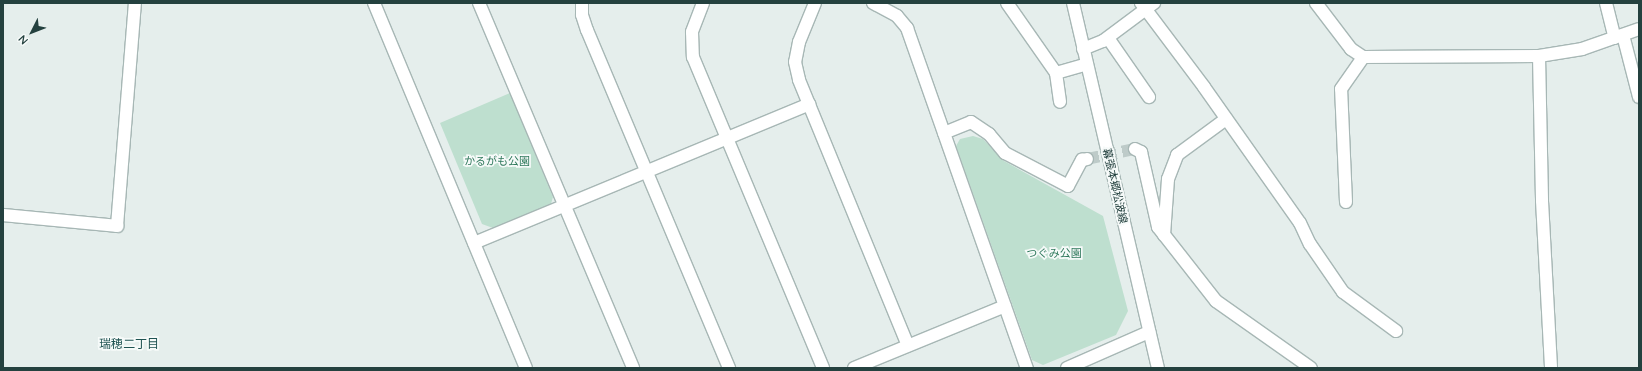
<!DOCTYPE html>
<meta charset="utf-8">
<style>
body{margin:0}
#map{position:relative;width:1642px;height:371px;overflow:hidden;background:#e5eeec;font-family:Quicksand,"Noto Sans JP",sans-serif}
div>[style]{position:absolute}
[style*='--x']{left:calc(var(--x)*1px);top:calc(var(--y)*1px);width:calc(var(--w)*1px);rotate:calc(var(--a)*1deg)}
.green>*{inset:0;background:#bedfcf}
.street-tunnel>*{height:12px;margin-top:-6px;transform-origin:0;background:repeating-linear-gradient(90deg,#becbc9 0 12px,transparent 0 18px)}
.roads{filter:drop-shadow(1px 0 #a7b7b5) drop-shadow(-1px 0 #a7b7b5) drop-shadow(0 1px #a7b7b5) drop-shadow(0 -1px #a7b7b5)}
.street>*{height:12px;margin:-6px;padding:0 6px;transform-origin:6px;border-radius:6px;background:#fff}
.secondary>*{height:12px;margin:-6px;padding:0 6px;transform-origin:6px;border-radius:6px;background:#fff}
span{translate:-50% -50%;white-space:nowrap;text-align:center;line-height:1.15;-webkit-text-stroke:3.5px #f6faf9;paint-order:stroke}
.park-label{font-size:11px;color:#2e785b}
.street-label{font-size:11px;color:#24413f}
.neighbourhood-label{font-size:12px;color:#1f5352}
.frame{position:absolute;inset:0;border:4px solid #24413f;pointer-events:none}
.north{position:absolute;left:12px;top:12px;width:40px;height:40px;-webkit-text-stroke:3px #f6faf9;paint-order:stroke;rotate:228deg;font-size:11px;font-weight:700;line-height:16px;text-align:center;color:#24413f}
.north::after{content:'';display:block;margin:auto;width:14px;height:18px;background:#24413f;clip-path:polygon(50% 0,100% 100%,50% 72%,0 100%)}
</style>
<div id="map">
<div class="green">
<i style="clip-path:polygon(510px 93px,553px 197px,551px 204px,493px 228px,482px 224px,440px 123px)"></i>
<i style="clip-path:polygon(973px 136px,983px 139px,1004px 161px,1103px 216px,1128px 311px,1116px 335px,1043px 365px,1032px 360px,956px 146px,960px 139px)"></i>
</div>
<div class="street-tunnel">
<i style="--x:1087;--y:159;--w:49;--a:-11.8"></i>
</div>
<div class="roads">
<div class="street">
<i style="--x:479;--y:3;--w:396;--a:67.1"></i>
<i style="--x:582;--y:3;--w:12;--a:90"></i>
<i style="--x:582;--y:15;--w:16;--a:72"></i>
<i style="--x:587;--y:30;--w:367;--a:67.2"></i>
<i style="--x:703;--y:3;--w:31;--a:111"></i>
<i style="--x:692;--y:32;--w:25;--a:88"></i>
<i style="--x:693;--y:57;--w:337;--a:67.3"></i>
<i style="--x:815;--y:3;--w:42;--a:112.3"></i>
<i style="--x:799;--y:42;--w:20;--a:101"></i>
<i style="--x:795;--y:62;--w:18;--a:77"></i>
<i style="--x:799;--y:80;--w:287;--a:67.7"></i>
<i style="--x:873;--y:3;--w:27;--a:28"></i>
<i style="--x:897;--y:16;--w:16;--a:50"></i>
<i style="--x:907;--y:28;--w:361;--a:70.6"></i>
<i style="--x:1007;--y:3;--w:85;--a:55"></i>
<i style="--x:1056;--y:73;--w:32;--a:-16"></i>
<i style="--x:1141;--y:3;--w:105;--a:53.1"></i>
<i style="--x:1204;--y:87;--w:166;--a:54.8"></i>
<i style="--x:1300;--y:223;--w:23;--a:65"></i>
<i style="--x:1310;--y:244;--w:58;--a:55.5"></i>
<i style="--x:1343;--y:292;--w:66;--a:36.3"></i>
<i style="--x:1316;--y:3;--w:58;--a:52.7"></i>
<i style="--x:1351;--y:49;--w:14;--a:34"></i>
<i style="--x:1363;--y:57;--w:176;--a:-0.3"></i>
<i style="--x:1539;--y:56;--w:44;--a:-9.2"></i>
<i style="--x:1582;--y:49;--w:60;--a:-19.3"></i>
<i style="--x:1606;--y:3;--w:36;--a:76"></i>
<i style="--x:1623;--y:35;--w:64;--a:75.5"></i>
<i style="--x:1108;--y:38;--w:72;--a:55.2"></i>
<i style="--x:1083;--y:49;--w:22;--a:-22"></i>
<i style="--x:1103;--y:41;--w:64;--a:-36.7"></i>
<i style="--x:1539;--y:56;--w:145;--a:88.8"></i>
<i style="--x:1542;--y:201;--w:167;--a:86.9"></i>
<i style="--x:1056;--y:73;--w:29;--a:82"></i>
<i style="--x:944;--y:133;--w:29;--a:-22"></i>
<i style="--x:971;--y:122;--w:22;--a:34"></i>
<i style="--x:989;--y:134;--w:25;--a:50"></i>
<i style="--x:1005;--y:153;--w:71;--a:27.6"></i>
<i style="--x:1068;--y:186;--w:30;--a:-62"></i>
<i style="--x:1082;--y:160;--w:5;--a:-11"></i>
<i style="--x:1135;--y:149;--w:7;--a:27"></i>
<i style="--x:1141;--y:152;--w:77;--a:77.2"></i>
<i style="--x:1158;--y:227;--w:94;--a:51.9"></i>
<i style="--x:1216;--y:301;--w:116;--a:35.2"></i>
<i style="--x:1346;--y:202;--w:113;--a:-92.5"></i>
<i style="--x:1341;--y:89;--w:39;--a:-55"></i>
<i style="--x:3;--y:215;--w:115;--a:5.5"></i>
<i style="--x:117;--y:226;--w:224;--a:-85.4"></i>
<i style="--x:1164;--y:235;--w:56;--a:-85.9"></i>
<i style="--x:1168;--y:179;--w:26;--a:-69"></i>
<i style="--x:1177;--y:155;--w:61;--a:-36.3"></i>
<i style="--x:474;--y:243;--w:363;--a:-22.5"></i>
<i style="--x:854;--y:368;--w:163;--a:-22.3"></i>
</div>
<div class="secondary">
<i style="--x:374;--y:3;--w:395;--a:67.4"></i>
<i style="--x:1073;--y:3;--w:375;--a:76.9"></i>
<i style="--x:1067;--y:368;--w:90;--a:-23.7"></i>
</div>
</div>
<div class="park-label">
<span style="left:497px;top:161px">かるがも公園</span>
<span style="left:1054px;top:253px">つぐみ公園</span>
</div>
<div class="street-label">
<span style="left:1115px;top:186px;rotate:77deg">幕張本郷松波線</span>
</div>
<div class="neighbourhood-label">
<span style="left:129px;top:344px">瑞穂二丁目</span>
</div>
<div class="frame"></div>
<div class="north">N</div>
</div>
